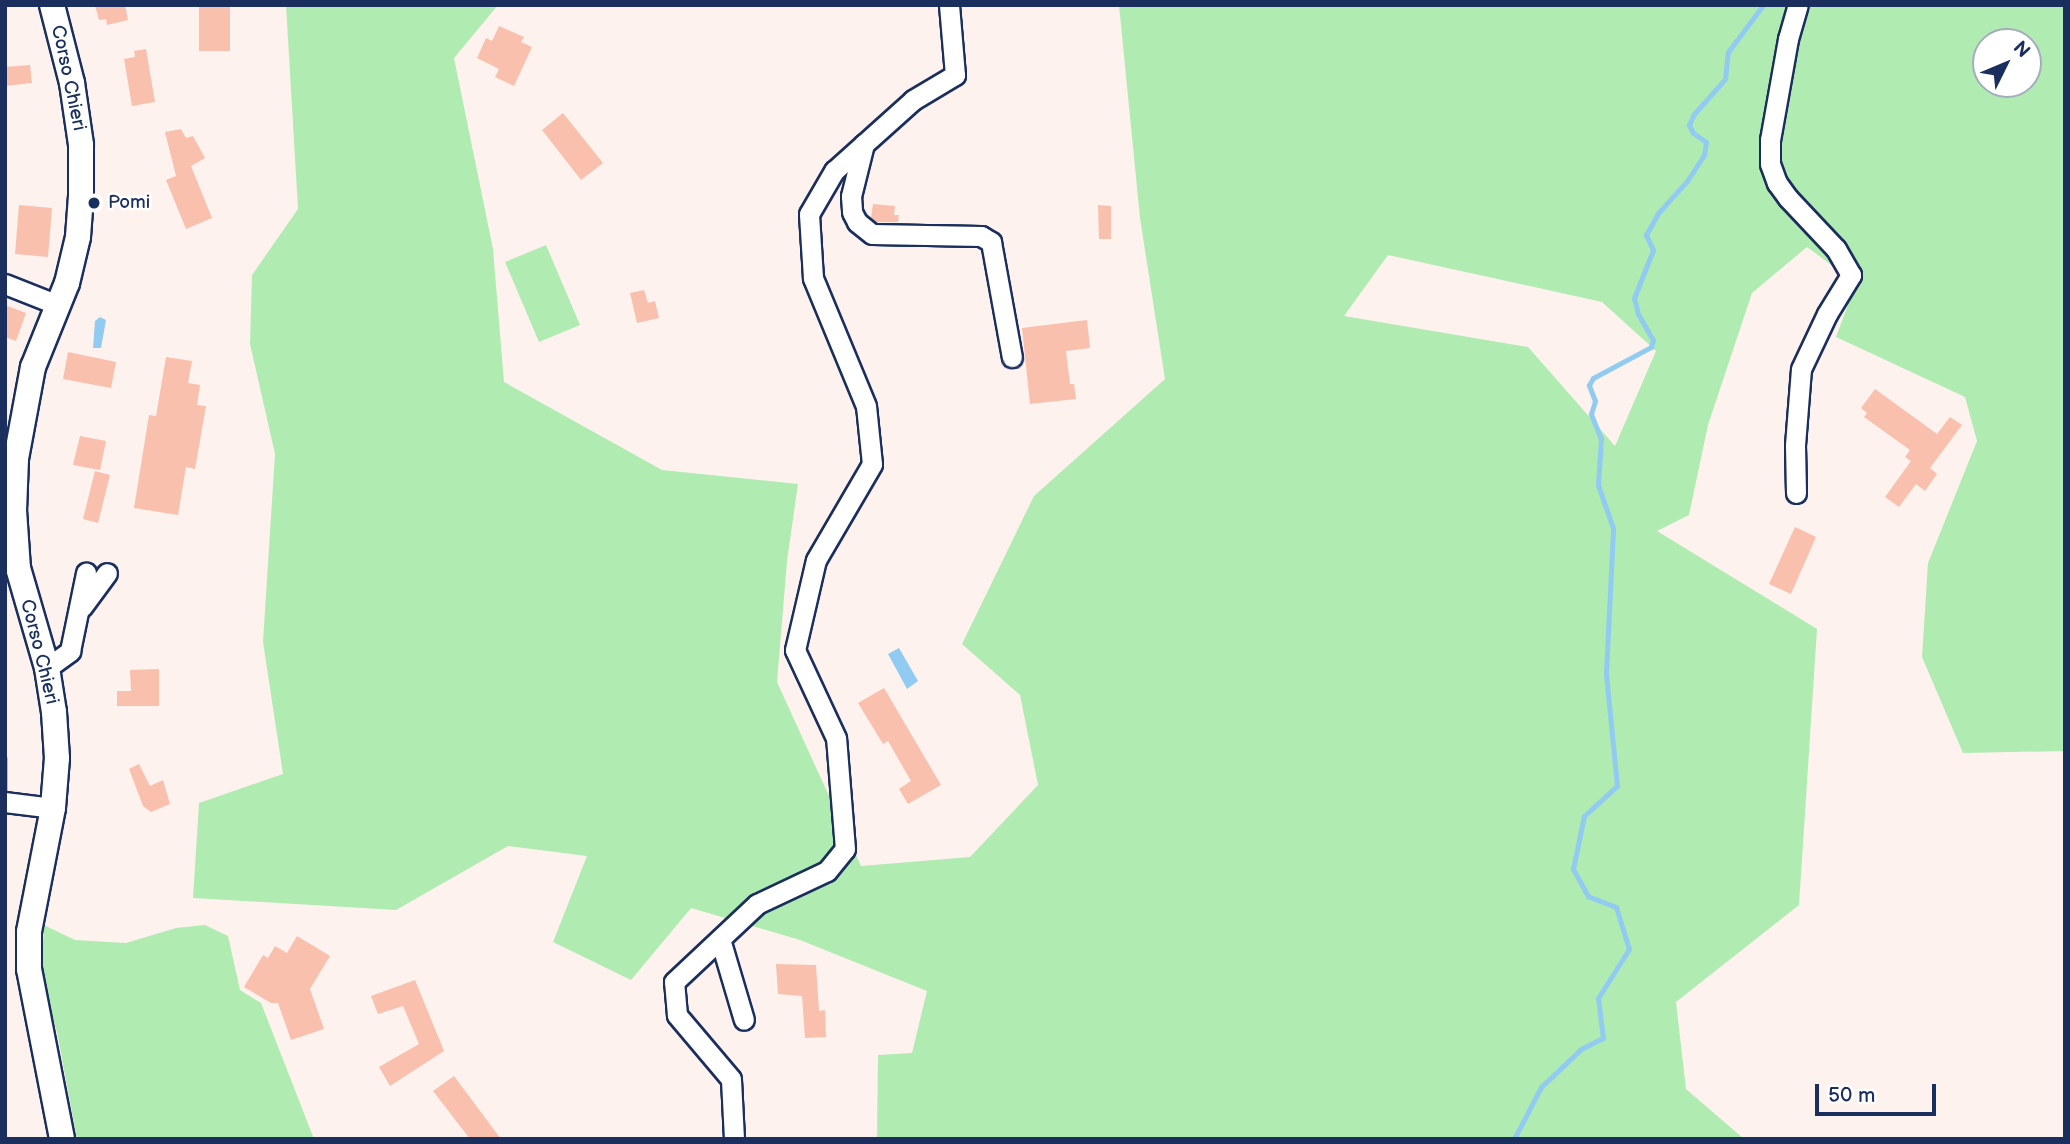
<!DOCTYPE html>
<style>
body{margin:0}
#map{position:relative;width:2070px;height:1144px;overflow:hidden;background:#fef2ef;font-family:"Balsamiq Sans",sans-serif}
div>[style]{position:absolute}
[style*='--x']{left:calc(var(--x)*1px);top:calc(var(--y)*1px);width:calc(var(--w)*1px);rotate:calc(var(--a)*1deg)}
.green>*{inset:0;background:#b0ebb1}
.water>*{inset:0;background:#92cbf1}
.stream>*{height:5px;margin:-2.5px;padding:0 2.5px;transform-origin:2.5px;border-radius:2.5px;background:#92cbf1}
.building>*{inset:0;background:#f9c0ae}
.roads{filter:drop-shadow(2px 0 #1b2f5e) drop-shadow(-2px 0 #1b2f5e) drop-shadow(0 2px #1b2f5e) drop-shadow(0 -2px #1b2f5e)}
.minor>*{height:19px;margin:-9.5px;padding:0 9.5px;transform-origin:9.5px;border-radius:9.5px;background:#fff}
.major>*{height:24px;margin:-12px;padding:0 12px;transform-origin:12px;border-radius:12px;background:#fff}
.dots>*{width:19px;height:19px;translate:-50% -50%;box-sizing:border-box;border:4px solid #fff;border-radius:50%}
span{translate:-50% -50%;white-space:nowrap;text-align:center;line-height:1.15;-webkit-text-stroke:5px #fff;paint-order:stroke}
.street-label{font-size:19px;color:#1b2f5e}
.poi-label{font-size:19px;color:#1b2f5e}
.left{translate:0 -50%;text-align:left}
.frame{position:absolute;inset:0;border:7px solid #1b2f5e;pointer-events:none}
.north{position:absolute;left:1972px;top:28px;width:70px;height:70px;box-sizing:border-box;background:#fff;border:2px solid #a4acbf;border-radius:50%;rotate:47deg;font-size:19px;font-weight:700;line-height:28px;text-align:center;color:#1b2f5e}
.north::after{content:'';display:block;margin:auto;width:24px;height:32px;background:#1b2f5e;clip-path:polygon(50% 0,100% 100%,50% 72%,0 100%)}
.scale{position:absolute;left:1815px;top:1084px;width:121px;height:32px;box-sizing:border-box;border:4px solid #1b2f5e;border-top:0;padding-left:9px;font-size:21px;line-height:24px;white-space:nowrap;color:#1b2f5e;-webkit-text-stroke:5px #fff;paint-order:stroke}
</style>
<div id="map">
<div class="green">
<i style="clip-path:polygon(evenodd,286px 5px,498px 5px,454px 58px,493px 249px,504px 382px,662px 470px,798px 484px,787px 561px,777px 682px,861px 866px,970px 857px,1038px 785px,1020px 695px,962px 644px,1034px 496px,1165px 379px,1140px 218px,1119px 5px,2065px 5px,2065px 751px,1963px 753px,1922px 657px,1928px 563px,1977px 441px,1965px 397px,1836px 337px,1856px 283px,1807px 247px,1752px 293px,1708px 425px,1689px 515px,1657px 531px,1817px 629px,1799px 905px,1676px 1002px,1686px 1089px,1744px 1139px,877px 1139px,878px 1055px,912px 1053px,927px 991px,800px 940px,691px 908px,631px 980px,553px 942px,587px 856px,508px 846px,396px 910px,193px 898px,199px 803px,283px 774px,263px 642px,275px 454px,250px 344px,252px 275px,298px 209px,286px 5px,1986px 42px,2028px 42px,2028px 84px,1986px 84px,1986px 42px,286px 5px,1388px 255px,1602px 302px,1656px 351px,1615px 446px,1528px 347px,1344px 316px,1388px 255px)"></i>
<i style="clip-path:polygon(546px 245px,580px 325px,539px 342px,505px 262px)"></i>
<i style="clip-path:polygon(44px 925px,75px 940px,126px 943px,176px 928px,205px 925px,228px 936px,240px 990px,261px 1003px,314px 1139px,77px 1139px,57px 1032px,41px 977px)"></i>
</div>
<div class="water">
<i style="clip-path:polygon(100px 317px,106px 320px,101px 348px,93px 348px,95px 321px)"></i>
<i style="clip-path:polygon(899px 648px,918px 681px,907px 689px,888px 654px)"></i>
</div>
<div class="stream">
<i style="--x:5;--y:758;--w:38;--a:90"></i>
<i style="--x:1514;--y:1139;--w:59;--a:-62.6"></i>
<i style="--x:1541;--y:1087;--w:55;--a:-43.5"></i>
<i style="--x:1581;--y:1049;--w:25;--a:-27"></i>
<i style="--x:1603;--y:1038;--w:40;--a:-97.1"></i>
<i style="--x:1598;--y:998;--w:58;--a:-57.7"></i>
<i style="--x:1629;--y:949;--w:44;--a:-107.2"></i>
<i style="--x:1616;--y:907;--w:30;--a:-159"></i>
<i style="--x:1588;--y:896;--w:31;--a:-119"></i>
<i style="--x:1573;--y:869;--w:54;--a:-78.3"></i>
<i style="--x:1584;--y:816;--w:45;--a:-42.3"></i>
<i style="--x:1617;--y:786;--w:114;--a:-95.6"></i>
<i style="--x:1606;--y:673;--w:145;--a:-87.2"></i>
<i style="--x:1613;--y:528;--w:46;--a:-109.2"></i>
<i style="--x:1598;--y:485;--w:46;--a:-86.3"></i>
<i style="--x:1601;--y:439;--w:27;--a:-112"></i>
<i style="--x:1591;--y:414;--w:14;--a:-73"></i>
<i style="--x:1595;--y:401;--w:17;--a:-111"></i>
<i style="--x:1589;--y:385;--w:8;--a:-60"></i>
<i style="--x:1593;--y:378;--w:66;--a:-28.1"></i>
<i style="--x:1651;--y:347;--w:7;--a:-74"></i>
<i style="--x:1653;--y:340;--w:30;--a:-120"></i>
<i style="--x:1638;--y:314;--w:16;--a:-104"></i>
<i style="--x:1634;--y:298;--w:52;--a:-68.4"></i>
<i style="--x:1653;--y:250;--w:17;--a:-115"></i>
<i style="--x:1646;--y:235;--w:26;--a:-61"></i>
<i style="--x:1659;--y:212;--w:42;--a:-47.9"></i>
<i style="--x:1687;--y:181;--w:31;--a:-57"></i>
<i style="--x:1704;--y:155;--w:13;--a:-81"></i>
<i style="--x:1706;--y:142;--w:16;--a:-145"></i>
<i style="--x:1693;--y:133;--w:9;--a:-117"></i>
<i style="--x:1689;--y:125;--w:12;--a:-66"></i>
<i style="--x:1694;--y:114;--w:47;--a:-48.5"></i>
<i style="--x:1725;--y:79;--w:27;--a:-84"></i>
<i style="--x:1728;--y:52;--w:59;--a:-53.3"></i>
</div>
<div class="building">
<i style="clip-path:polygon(95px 5px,125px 5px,128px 20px,107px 25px,106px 19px,99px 20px)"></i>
<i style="clip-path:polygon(199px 5px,230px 5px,230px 51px,199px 51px)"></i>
<i style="clip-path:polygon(499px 26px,524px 37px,521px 42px,532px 47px,514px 86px,495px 77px,499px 69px,477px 58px,486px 38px,492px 41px)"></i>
<i style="clip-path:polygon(146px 49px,155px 102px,132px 106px,124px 59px,135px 57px,134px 51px)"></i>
<i style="clip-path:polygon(30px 65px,32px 83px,5px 86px,5px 67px)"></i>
<i style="clip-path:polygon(563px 113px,603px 163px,581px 180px,542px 130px)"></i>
<i style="clip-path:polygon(181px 129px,186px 138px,193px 136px,205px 158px,191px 166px,212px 218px,186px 229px,166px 180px,176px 176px,165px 132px)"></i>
<i style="clip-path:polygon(873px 204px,895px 206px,894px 215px,899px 215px,898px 222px,876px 222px,871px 218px)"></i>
<i style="clip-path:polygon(19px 205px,52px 208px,48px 257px,15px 254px)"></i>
<i style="clip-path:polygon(1098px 205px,1111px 206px,1111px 239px,1099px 239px)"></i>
<i style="clip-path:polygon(644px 290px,648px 303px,655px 301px,659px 318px,637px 323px,630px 293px)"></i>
<i style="clip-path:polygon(5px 305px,26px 313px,16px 341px,5px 337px)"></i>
<i style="clip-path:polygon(1087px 320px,1090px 348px,1066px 351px,1070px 384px,1074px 384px,1076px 399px,1030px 404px,1022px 328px)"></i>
<i style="clip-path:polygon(68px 352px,116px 362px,111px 388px,63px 379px)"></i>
<i style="clip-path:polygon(166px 357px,192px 361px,188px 383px,200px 385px,197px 405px,206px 406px,195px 469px,186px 467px,178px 515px,134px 508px,149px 415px,156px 416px)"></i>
<i style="clip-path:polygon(1875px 389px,1937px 434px,1950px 417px,1962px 425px,1930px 468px,1937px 474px,1925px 491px,1916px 484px,1899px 507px,1885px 497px,1911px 461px,1905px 457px,1910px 450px,1864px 417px,1867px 413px,1861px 408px)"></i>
<i style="clip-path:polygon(80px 436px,106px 441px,100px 470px,73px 465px)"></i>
<i style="clip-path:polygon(95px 471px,110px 475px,98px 523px,83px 519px)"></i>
<i style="clip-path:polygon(1795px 527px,1816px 537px,1791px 594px,1769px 584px)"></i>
<i style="clip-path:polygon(159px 669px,159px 706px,117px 706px,117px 691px,131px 691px,130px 670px)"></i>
<i style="clip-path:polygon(884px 688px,941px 785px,908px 804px,899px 789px,911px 781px,888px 741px,883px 744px,858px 703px)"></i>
<i style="clip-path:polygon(139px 764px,150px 786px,163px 780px,170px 804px,151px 812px,143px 806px,129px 769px)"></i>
<i style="clip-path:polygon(297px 936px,330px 956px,310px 989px,324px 1029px,291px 1040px,278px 1003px,271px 1003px,244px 987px,263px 955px,268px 958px,275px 946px,287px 953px)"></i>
<i style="clip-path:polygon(776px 964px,816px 965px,819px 1011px,825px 1010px,826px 1037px,805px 1038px,802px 996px,778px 994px)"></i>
<i style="clip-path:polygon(415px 980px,444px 1051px,390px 1086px,379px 1067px,419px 1044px,403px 1006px,378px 1014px,371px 996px)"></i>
<i style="clip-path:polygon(454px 1076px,501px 1139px,470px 1139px,433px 1091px)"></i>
</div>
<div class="roads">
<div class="minor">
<i style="--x:864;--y:144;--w:54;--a:104"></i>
<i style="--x:851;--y:196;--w:16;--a:86"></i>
<i style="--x:852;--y:212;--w:11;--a:63"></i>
<i style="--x:857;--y:222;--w:19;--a:39"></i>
<i style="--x:872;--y:234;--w:109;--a:1.1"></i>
<i style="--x:981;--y:236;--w:12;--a:31"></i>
<i style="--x:991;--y:242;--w:117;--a:79.7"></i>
<i style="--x:5;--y:284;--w:57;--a:21.6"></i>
<i style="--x:1796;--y:493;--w:48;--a:-91.2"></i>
<i style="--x:1795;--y:445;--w:76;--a:-85.5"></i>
<i style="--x:1801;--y:369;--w:61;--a:-64.7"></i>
<i style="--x:1827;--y:314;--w:46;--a:-58.4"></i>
<i style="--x:1851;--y:275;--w:30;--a:-120"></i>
<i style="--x:1836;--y:249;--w:70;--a:-133.3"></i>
<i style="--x:1788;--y:198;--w:19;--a:-126"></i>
<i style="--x:1777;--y:183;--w:20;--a:-110"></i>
<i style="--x:1770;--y:164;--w:24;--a:-90"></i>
<i style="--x:1770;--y:140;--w:103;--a:-79.9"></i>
<i style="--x:1788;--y:39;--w:35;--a:-74"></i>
<i style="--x:82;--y:607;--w:42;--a:-53.7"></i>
<i style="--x:47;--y:668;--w:29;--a:-36"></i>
<i style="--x:70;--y:651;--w:80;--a:-78.4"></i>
<i style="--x:5;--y:802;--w:48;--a:7.1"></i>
<i style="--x:720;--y:939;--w:84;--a:73.5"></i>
<i style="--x:734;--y:1139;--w:60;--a:-92.9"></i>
<i style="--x:731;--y:1079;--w:84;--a:-130.2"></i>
<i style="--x:677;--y:1015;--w:33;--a:-95"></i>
<i style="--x:674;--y:982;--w:114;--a:-43.2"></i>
<i style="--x:757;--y:904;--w:77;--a:-25.2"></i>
<i style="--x:827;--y:871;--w:28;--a:-51"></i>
<i style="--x:845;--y:849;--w:111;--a:-94.6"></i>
<i style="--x:836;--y:738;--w:97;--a:-115"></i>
<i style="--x:795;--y:650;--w:92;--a:-76.9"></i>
<i style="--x:816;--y:560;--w:111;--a:-59.7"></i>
<i style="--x:872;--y:464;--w:58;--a:-95.9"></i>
<i style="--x:866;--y:406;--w:139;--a:-112.5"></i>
<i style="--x:813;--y:278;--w:64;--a:-93.6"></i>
<i style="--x:809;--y:214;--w:50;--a:-59.8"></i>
<i style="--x:834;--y:171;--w:106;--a:-41.9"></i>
<i style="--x:913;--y:100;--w:49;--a:-30.8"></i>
<i style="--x:955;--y:75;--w:70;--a:-94.9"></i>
</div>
<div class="major">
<i style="--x:52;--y:5;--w:81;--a:75.6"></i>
<i style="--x:72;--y:83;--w:63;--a:81.7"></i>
<i style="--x:81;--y:145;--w:51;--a:90"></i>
<i style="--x:81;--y:196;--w:41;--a:94.2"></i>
<i style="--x:78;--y:237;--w:47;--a:103.4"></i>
<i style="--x:67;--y:283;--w:91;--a:112"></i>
<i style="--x:33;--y:367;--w:94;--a:100.5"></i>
<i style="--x:16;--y:459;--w:51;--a:92.2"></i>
<i style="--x:14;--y:510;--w:58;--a:86.1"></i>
<i style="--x:18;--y:568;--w:104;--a:73.8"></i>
<i style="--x:47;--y:668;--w:45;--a:81"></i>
<i style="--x:54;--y:712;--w:46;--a:86.3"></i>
<i style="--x:57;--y:758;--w:50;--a:94.6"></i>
<i style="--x:53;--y:808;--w:126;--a:101"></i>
<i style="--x:29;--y:932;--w:37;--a:90"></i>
<i style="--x:29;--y:969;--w:173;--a:79"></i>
</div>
</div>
<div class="dots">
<i style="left:94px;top:203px;background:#1b2f5e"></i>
</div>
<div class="street-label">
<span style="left:68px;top:78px;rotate:78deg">Corso Chieri</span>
<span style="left:39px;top:652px;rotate:76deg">Corso Chieri</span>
</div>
<div class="poi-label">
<span class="left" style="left:108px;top:203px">Pomi</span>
</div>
<div class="frame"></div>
<div class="north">N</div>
<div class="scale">50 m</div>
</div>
